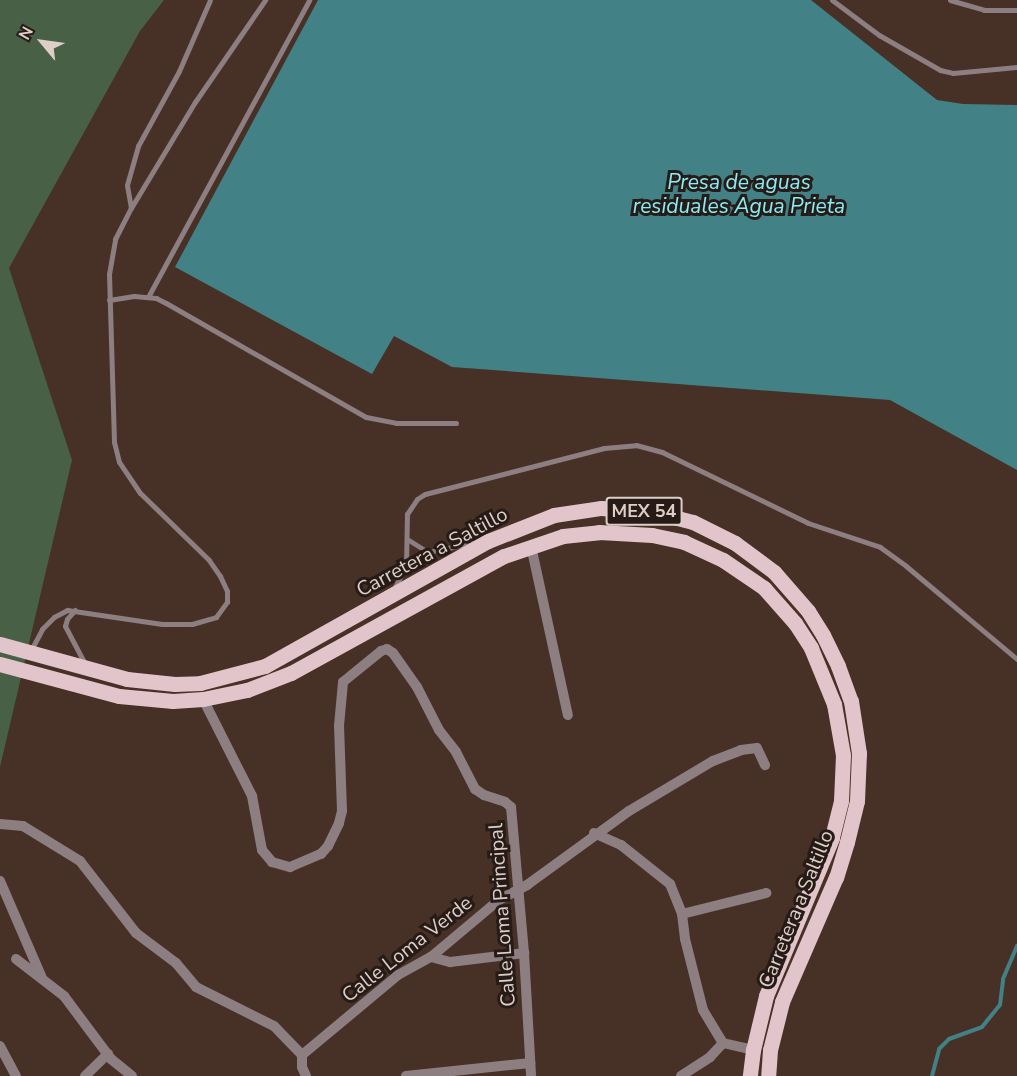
<!DOCTYPE html>
<style>
body{margin:0}
#map{position:relative;width:1017px;height:1076px;overflow:hidden;background:#473026;font-family:"Nunito Sans",sans-serif}
div>[style]{position:absolute}
[style*='--x']{left:calc(var(--x)*1px);top:calc(var(--y)*1px);width:calc(var(--w)*1px);rotate:calc(var(--a)*1deg)}
.green>*{inset:0;background:#476046}
.water>*{inset:0;background:#428186}
.stream>*{height:4px;margin:-2px;padding:0 2px;transform-origin:2px;border-radius:2px;background:#428186}
.service>*{height:5px;margin:-2.5px;padding:0 2.5px;transform-origin:2.5px;border-radius:2.5px;background:#8c7e81}
.minor>*{height:10px;margin:-5px;padding:0 5px;transform-origin:5px;border-radius:5px;background:#8c7e81}
.primary>*{height:15px;margin:-7.5px;padding:0 7.5px;transform-origin:7.5px;border-radius:7.5px;background:#e1c5cb}
span{translate:-50% -50%;white-space:nowrap;text-align:center;line-height:1.15;-webkit-text-stroke:6px #261b17;paint-order:stroke}
.shield-label span{padding:2px 4px;background:#261b17;border:2px solid;border-radius:4px;-webkit-text-stroke-width:0}
.shield-label{font-size:18px;color:#ddcec7;font-weight:700}
.street-label{font-size:20px;color:#ddcec7}
.water-label{font-size:21px;color:#88edf6;font-style:italic}
.north{position:absolute;left:12px;top:12px;width:60px;height:60px;-webkit-text-stroke:4px #261b17;paint-order:stroke;rotate:299deg;font-size:16px;font-weight:700;line-height:24px;text-align:center;color:#ddcec7}
.north::after{content:'';display:block;margin:auto;width:21px;height:27px;background:#ddcec7;clip-path:polygon(50% 0,100% 100%,50% 72%,0 100%)}
</style>
<div id="map">
<div class="green">
<i style="clip-path:polygon(0 0,164px 0,140px 31px,9px 268px,72px 460px,0 767px)"></i>
</div>
<div class="water">
<i style="clip-path:polygon(318px 0,811px 0,937px 100px,963px 104px,1017px 105px,1017px 470px,890px 400px,452px 367px,394px 336px,372px 374px,175px 267px)"></i>
</div>
<div class="stream">
<i style="--x:932;--y:1076;--w:28;--a:-75"></i>
<i style="--x:939;--y:1049;--w:14;--a:-45"></i>
<i style="--x:949;--y:1039;--w:35;--a:-20"></i>
<i style="--x:982;--y:1027;--w:28;--a:-51"></i>
<i style="--x:1000;--y:1005;--w:26;--a:-83"></i>
<i style="--x:1003;--y:979;--w:36;--a:-67"></i>
</div>
<div class="service">
<i style="--x:832;--y:0;--w:59;--a:36.7"></i>
<i style="--x:879;--y:35;--w:70;--a:29.8"></i>
<i style="--x:940;--y:70;--w:13;--a:13"></i>
<i style="--x:953;--y:73;--w:64;--a:-5.4"></i>
<i style="--x:950;--y:0;--w:35;--a:16"></i>
<i style="--x:984;--y:10;--w:33;--a:0"></i>
<i style="--x:131;--y:208;--w:23;--a:-100"></i>
<i style="--x:127;--y:185;--w:41;--a:-74.2"></i>
<i style="--x:138;--y:146;--w:85;--a:-61.3"></i>
<i style="--x:179;--y:71;--w:77;--a:-66.4"></i>
<i style="--x:148;--y:297;--w:338;--a:-61.5"></i>
<i style="--x:109;--y:300;--w:25;--a:-9"></i>
<i style="--x:134;--y:296;--w:22;--a:5"></i>
<i style="--x:156;--y:298;--w:11;--a:27"></i>
<i style="--x:166;--y:303;--w:230;--a:29.7"></i>
<i style="--x:366;--y:417;--w:31;--a:11"></i>
<i style="--x:396;--y:423;--w:60;--a:0"></i>
<i style="--x:407;--y:539;--w:25;--a:32"></i>
<i style="--x:428;--y:552;--w:45;--a:-11.6"></i>
<i style="--x:395;--y:587;--w:25;--a:-63"></i>
<i style="--x:406;--y:565;--w:51;--a:-88.9"></i>
<i style="--x:407;--y:514;--w:18;--a:-56"></i>
<i style="--x:417;--y:499;--w:9;--a:-32"></i>
<i style="--x:425;--y:494;--w:185;--a:-14.4"></i>
<i style="--x:604;--y:448;--w:32;--a:-5"></i>
<i style="--x:636;--y:445;--w:27;--a:15"></i>
<i style="--x:662;--y:452;--w:162;--a:25.9"></i>
<i style="--x:808;--y:523;--w:76;--a:18.4"></i>
<i style="--x:880;--y:547;--w:32;--a:36"></i>
<i style="--x:906;--y:566;--w:145;--a:40"></i>
<i style="--x:75;--y:610;--w:12;--a:132"></i>
<i style="--x:67;--y:619;--w:7;--a:106"></i>
<i style="--x:65;--y:626;--w:41;--a:62.2"></i>
<i style="--x:30;--y:652;--w:26;--a:-62"></i>
<i style="--x:42;--y:629;--w:17;--a:-45"></i>
<i style="--x:54;--y:617;--w:15;--a:-28"></i>
<i style="--x:67;--y:610;--w:96;--a:8.4"></i>
<i style="--x:162;--y:624;--w:30;--a:0"></i>
<i style="--x:192;--y:624;--w:25;--a:-16"></i>
<i style="--x:216;--y:617;--w:19;--a:-54"></i>
<i style="--x:227;--y:602;--w:11;--a:-90"></i>
<i style="--x:227;--y:591;--w:17;--a:-115"></i>
<i style="--x:220;--y:576;--w:19;--a:-125"></i>
<i style="--x:209;--y:560;--w:96;--a:-135.8"></i>
<i style="--x:140;--y:493;--w:37;--a:-124"></i>
<i style="--x:119;--y:462;--w:21;--a:-104"></i>
<i style="--x:114;--y:442;--w:168;--a:-91.7"></i>
<i style="--x:109;--y:274;--w:36;--a:-80"></i>
<i style="--x:115;--y:239;--w:35;--a:-63"></i>
<i style="--x:131;--y:208;--w:124;--a:-58.9"></i>
<i style="--x:195;--y:102;--w:124;--a:-55.5"></i>
</div>
<div class="minor">
<i style="--x:531;--y:546;--w:173;--a:77.7"></i>
<i style="--x:203;--y:699;--w:109;--a:63.2"></i>
<i style="--x:252;--y:796;--w:55;--a:79.5"></i>
<i style="--x:262;--y:850;--w:16;--a:50"></i>
<i style="--x:272;--y:862;--w:19;--a:16"></i>
<i style="--x:290;--y:867;--w:34;--a:-23"></i>
<i style="--x:321;--y:854;--w:11;--a:-49"></i>
<i style="--x:328;--y:846;--w:25;--a:-64"></i>
<i style="--x:339;--y:823;--w:12;--a:-76"></i>
<i style="--x:342;--y:811;--w:85;--a:-92"></i>
<i style="--x:339;--y:726;--w:44;--a:-84.8"></i>
<i style="--x:343;--y:682;--w:49;--a:-39.2"></i>
<i style="--x:381;--y:651;--w:6;--a:-18"></i>
<i style="--x:387;--y:649;--w:7;--a:34"></i>
<i style="--x:393;--y:653;--w:42;--a:54.8"></i>
<i style="--x:417;--y:687;--w:48;--a:62.9"></i>
<i style="--x:439;--y:730;--w:28;--a:52"></i>
<i style="--x:456;--y:752;--w:42;--a:62.8"></i>
<i style="--x:475;--y:789;--w:11;--a:34"></i>
<i style="--x:484;--y:795;--w:22;--a:18"></i>
<i style="--x:505;--y:802;--w:8;--a:40"></i>
<i style="--x:511;--y:807;--w:147;--a:84.9"></i>
<i style="--x:524;--y:953;--w:123;--a:86.7"></i>
<i style="--x:0;--y:824;--w:23;--a:5"></i>
<i style="--x:23;--y:826;--w:67;--a:31.6"></i>
<i style="--x:80;--y:861;--w:91;--a:52.1"></i>
<i style="--x:136;--y:933;--w:50;--a:36.9"></i>
<i style="--x:176;--y:963;--w:31;--a:50"></i>
<i style="--x:196;--y:987;--w:87;--a:26.6"></i>
<i style="--x:274;--y:1026;--w:40;--a:46"></i>
<i style="--x:594;--y:833;--w:30;--a:24"></i>
<i style="--x:621;--y:845;--w:63;--a:38.5"></i>
<i style="--x:670;--y:884;--w:32;--a:68"></i>
<i style="--x:682;--y:914;--w:25;--a:83"></i>
<i style="--x:685;--y:939;--w:73;--a:75.8"></i>
<i style="--x:703;--y:1010;--w:39;--a:59"></i>
<i style="--x:0;--y:881;--w:106;--a:66.6"></i>
<i style="--x:682;--y:914;--w:87;--a:-14"></i>
<i style="--x:431;--y:957;--w:20;--a:15"></i>
<i style="--x:450;--y:962;--w:75;--a:-6.9"></i>
<i style="--x:16;--y:959;--w:61;--a:37.6"></i>
<i style="--x:64;--y:996;--w:79;--a:53.3"></i>
<i style="--x:111;--y:1059;--w:27;--a:39"></i>
<i style="--x:723;--y:1043;--w:31;--a:13"></i>
<i style="--x:0;--y:1046;--w:34;--a:62"></i>
<i style="--x:302;--y:1055;--w:125;--a:-39.8"></i>
<i style="--x:398;--y:975;--w:38;--a:-29"></i>
<i style="--x:431;--y:957;--w:89;--a:-40"></i>
<i style="--x:499;--y:900;--w:32;--a:-28"></i>
<i style="--x:527;--y:885;--w:126;--a:-36"></i>
<i style="--x:629;--y:811;--w:98;--a:-30.8"></i>
<i style="--x:713;--y:761;--w:30;--a:-21"></i>
<i style="--x:741;--y:750;--w:16;--a:-7"></i>
<i style="--x:757;--y:748;--w:19;--a:65"></i>
<i style="--x:302;--y:1055;--w:12;--a:90"></i>
<i style="--x:302;--y:1067;--w:10;--a:66"></i>
<i style="--x:85;--y:1076;--w:32;--a:-44"></i>
<i style="--x:406;--y:1076;--w:125;--a:-6"></i>
<i style="--x:681;--y:1076;--w:35;--a:-33"></i>
<i style="--x:710;--y:1057;--w:19;--a:-47"></i>
</div>
<div class="primary">
<i style="--x:0;--y:644;--w:132;--a:15.4"></i>
<i style="--x:127;--y:679;--w:48;--a:5.9"></i>
<i style="--x:175;--y:684;--w:25;--a:-2"></i>
<i style="--x:200;--y:683;--w:67;--a:-14.7"></i>
<i style="--x:265;--y:666;--w:256;--a:-29.3"></i>
<i style="--x:488;--y:541;--w:71;--a:-21.5"></i>
<i style="--x:554;--y:515;--w:48;--a:-8.5"></i>
<i style="--x:601;--y:508;--w:53;--a:4.3"></i>
<i style="--x:654;--y:512;--w:40;--a:14.4"></i>
<i style="--x:693;--y:522;--w:47;--a:26.6"></i>
<i style="--x:735;--y:543;--w:49;--a:36.6"></i>
<i style="--x:774;--y:572;--w:52;--a:48.9"></i>
<i style="--x:808;--y:611;--w:28;--a:58"></i>
<i style="--x:823;--y:635;--w:34;--a:64"></i>
<i style="--x:838;--y:666;--w:37;--a:70"></i>
<i style="--x:851;--y:701;--w:53;--a:81.3"></i>
<i style="--x:859;--y:753;--w:48;--a:92.4"></i>
<i style="--x:857;--y:801;--w:42;--a:103.7"></i>
<i style="--x:847;--y:842;--w:37;--a:107"></i>
<i style="--x:836;--y:877;--w:136;--a:113.4"></i>
<i style="--x:782;--y:1002;--w:49;--a:104"></i>
<i style="--x:770;--y:1050;--w:26;--a:94"></i>
<i style="--x:0;--y:664;--w:123;--a:15.1"></i>
<i style="--x:119;--y:696;--w:54;--a:5.3"></i>
<i style="--x:173;--y:701;--w:30;--a:-4"></i>
<i style="--x:203;--y:699;--w:45;--a:-11.6"></i>
<i style="--x:247;--y:690;--w:47;--a:-21.1"></i>
<i style="--x:291;--y:673;--w:243;--a:-28.8"></i>
<i style="--x:504;--y:556;--w:62;--a:-18.7"></i>
<i style="--x:563;--y:536;--w:36;--a:-6"></i>
<i style="--x:599;--y:532;--w:53;--a:3.2"></i>
<i style="--x:652;--y:535;--w:33;--a:12"></i>
<i style="--x:684;--y:542;--w:43;--a:24.8"></i>
<i style="--x:723;--y:560;--w:50;--a:34.3"></i>
<i style="--x:764;--y:588;--w:47;--a:48.5"></i>
<i style="--x:795;--y:623;--w:30;--a:57"></i>
<i style="--x:811;--y:648;--w:61;--a:67.7"></i>
<i style="--x:834;--y:704;--w:52;--a:80"></i>
<i style="--x:843;--y:755;--w:46;--a:92.5"></i>
<i style="--x:841;--y:801;--w:38;--a:104"></i>
<i style="--x:832;--y:838;--w:171;--a:112.7"></i>
<i style="--x:766;--y:996;--w:56;--a:103.5"></i>
<i style="--x:753;--y:1050;--w:26;--a:97"></i>
</div>
<div class="shield-label">
<span style="left:644px;top:511px">MEX 54</span>
</div>
<div class="street-label">
<span style="left:432px;top:552px;rotate:-28deg">Carretera a Saltillo</span>
<span style="left:796px;top:909px;rotate:-68deg">Carretera a Saltillo</span>
<span style="left:502px;top:915px;rotate:-94deg">Calle Loma Principal</span>
<span style="left:407px;top:949px;rotate:-38deg">Calle Loma Verde</span>
</div>
<div class="water-label">
<span style="left:739px;top:194px">Presa de aguas<br>residuales Agua Prieta</span>
</div>
<div class="north">N</div>
</div>
